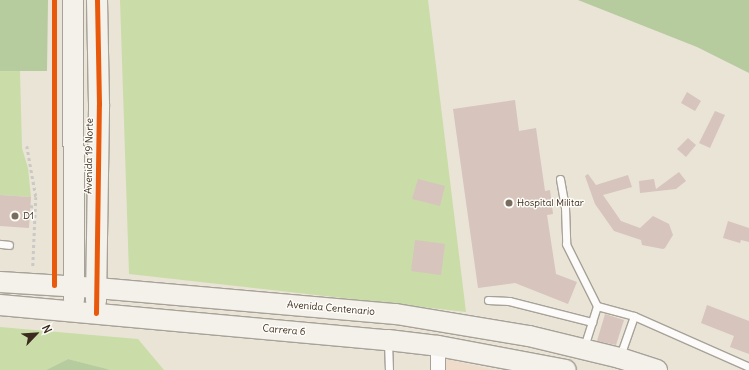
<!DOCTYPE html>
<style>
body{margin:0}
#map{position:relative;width:749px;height:370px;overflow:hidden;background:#eae4d7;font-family:Delius,sans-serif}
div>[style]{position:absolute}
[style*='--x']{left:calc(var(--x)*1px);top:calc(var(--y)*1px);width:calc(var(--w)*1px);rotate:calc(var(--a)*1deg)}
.built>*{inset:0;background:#efdbca}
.green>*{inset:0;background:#cadca8}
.forest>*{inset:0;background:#b6cb9e}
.building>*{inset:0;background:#d6c4bd}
.path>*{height:2.5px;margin-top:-1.25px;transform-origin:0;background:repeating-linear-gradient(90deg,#cbc9c5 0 3px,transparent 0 6px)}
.roads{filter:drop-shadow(1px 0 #a7a299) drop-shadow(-1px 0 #a7a299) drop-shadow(0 1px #a7a299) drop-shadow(0 -1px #a7a299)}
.lane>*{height:7px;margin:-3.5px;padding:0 3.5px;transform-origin:3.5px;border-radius:3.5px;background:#fcfbf9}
.street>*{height:14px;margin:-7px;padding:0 7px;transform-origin:7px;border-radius:7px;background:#fcfbf9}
.secondary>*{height:20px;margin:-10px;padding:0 10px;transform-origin:10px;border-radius:10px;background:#f4f1eb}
.cycleway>*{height:5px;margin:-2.5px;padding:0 2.5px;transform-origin:2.5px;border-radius:2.5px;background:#e8590c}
.dots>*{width:11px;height:11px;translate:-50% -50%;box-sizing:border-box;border:2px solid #fdfcf7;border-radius:50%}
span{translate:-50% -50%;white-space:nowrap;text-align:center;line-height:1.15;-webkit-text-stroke:3px #fdfcf7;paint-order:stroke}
.street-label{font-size:10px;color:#3b2a1e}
.poi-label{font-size:10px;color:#3b2a1e}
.left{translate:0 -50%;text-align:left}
.north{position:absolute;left:16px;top:314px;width:40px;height:40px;-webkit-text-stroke:3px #fdfcf7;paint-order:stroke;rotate:65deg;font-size:11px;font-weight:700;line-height:16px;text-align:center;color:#3b2a1e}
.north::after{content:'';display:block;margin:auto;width:14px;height:18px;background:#3b2a1e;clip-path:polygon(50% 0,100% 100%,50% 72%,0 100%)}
</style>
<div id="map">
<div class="built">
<i style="clip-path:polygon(446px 359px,495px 370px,445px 370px)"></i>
</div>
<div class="green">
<i style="clip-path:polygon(120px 0,428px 0,466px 312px,129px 274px)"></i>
<i style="clip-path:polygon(0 71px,20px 71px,22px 148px,28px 168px,31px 197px,0 195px)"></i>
<i style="clip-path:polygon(0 327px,138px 339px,164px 370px,110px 370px,68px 359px,46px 370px,0 370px)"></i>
</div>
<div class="forest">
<i style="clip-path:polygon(0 0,48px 0,47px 71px,0 71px)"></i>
<i style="clip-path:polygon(578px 0,749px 0,749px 73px,697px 47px)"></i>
<i style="clip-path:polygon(68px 359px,107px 369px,110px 370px,46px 370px)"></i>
</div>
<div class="building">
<i style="clip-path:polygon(687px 92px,701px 101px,695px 111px,681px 103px)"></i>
<i style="clip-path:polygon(515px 100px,519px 131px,536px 128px,545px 191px,550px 190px,553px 214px,547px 215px,556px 274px,577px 282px,568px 304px,515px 283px,478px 288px,453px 109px)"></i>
<i style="clip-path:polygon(715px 111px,725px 115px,710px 148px,699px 143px)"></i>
<i style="clip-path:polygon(688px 138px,696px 145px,686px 157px,677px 149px)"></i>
<i style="clip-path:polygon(679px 172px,686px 181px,676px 189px,640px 193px,639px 181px,654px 179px,656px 189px)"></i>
<i style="clip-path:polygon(588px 174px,596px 185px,628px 175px,632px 187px,603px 195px,621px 221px,640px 228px,653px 216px,669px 224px,673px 235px,665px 248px,663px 249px,642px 245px,641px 240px,614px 231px,595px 204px,585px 176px)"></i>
<i style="clip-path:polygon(418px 179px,445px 186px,440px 206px,412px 199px)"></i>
<i style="clip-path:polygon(0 195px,31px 197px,29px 228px,0 226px)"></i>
<i style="clip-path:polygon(728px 221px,749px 228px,749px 242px,741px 240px,740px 243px,723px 238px)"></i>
<i style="clip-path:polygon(415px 240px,445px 244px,441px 275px,411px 271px)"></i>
<i style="clip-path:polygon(707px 305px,749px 321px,749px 354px,730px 347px,734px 336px,701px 323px)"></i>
<i style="clip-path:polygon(605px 314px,624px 320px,616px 345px,597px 341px)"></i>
</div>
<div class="path">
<i style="--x:27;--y:146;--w:52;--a:80"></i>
<i style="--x:36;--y:197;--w:70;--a:92.5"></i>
<i style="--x:30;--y:206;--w:6;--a:9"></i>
</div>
<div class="roads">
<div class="lane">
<i style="--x:560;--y:179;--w:28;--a:80"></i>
<i style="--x:565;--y:207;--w:37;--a:88"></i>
<i style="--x:566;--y:244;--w:69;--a:63.4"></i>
<i style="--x:597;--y:306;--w:43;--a:107.6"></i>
<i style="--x:0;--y:244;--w:9;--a:6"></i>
<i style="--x:488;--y:300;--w:21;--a:3"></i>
<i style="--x:509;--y:301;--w:86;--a:14.2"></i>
<i style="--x:597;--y:306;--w:38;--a:15"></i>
<i style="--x:634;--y:316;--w:126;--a:23.9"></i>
<i style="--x:388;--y:342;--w:28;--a:88"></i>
<i style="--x:620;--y:356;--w:42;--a:-70.7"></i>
</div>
<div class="street">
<i style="--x:438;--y:370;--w:24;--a:-90"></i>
</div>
<div class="secondary">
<i style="--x:73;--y:0;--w:300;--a:89.8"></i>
<i style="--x:0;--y:282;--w:97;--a:3.5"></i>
<i style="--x:97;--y:288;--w:300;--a:5"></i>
<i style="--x:396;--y:314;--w:135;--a:9.4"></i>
<i style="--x:529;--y:336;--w:94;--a:13.6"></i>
<i style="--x:620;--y:358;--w:39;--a:18"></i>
<i style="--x:96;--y:301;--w:197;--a:-89.1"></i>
<i style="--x:99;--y:104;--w:104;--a:-91.1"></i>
<i style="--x:0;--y:305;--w:390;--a:5.2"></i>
<i style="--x:388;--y:340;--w:50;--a:6.8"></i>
<i style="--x:438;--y:346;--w:130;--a:10.6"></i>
</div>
</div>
<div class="cycleway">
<i style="--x:54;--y:0;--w:285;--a:90"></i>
<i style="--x:96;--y:313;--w:209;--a:-89.2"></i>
<i style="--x:99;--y:104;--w:104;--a:-91.1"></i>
</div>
<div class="dots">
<i style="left:509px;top:203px;background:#786b5f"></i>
<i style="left:15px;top:216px;background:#786b5f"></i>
</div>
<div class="street-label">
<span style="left:89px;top:156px;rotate:-89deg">Avenida 19 Norte</span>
<span style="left:331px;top:308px;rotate:5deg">Avenida Centenario</span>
<span style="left:284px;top:330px;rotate:5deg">Carrera 6</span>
</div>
<div class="poi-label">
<span class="left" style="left:517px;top:203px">Hospital Militar</span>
<span class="left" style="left:23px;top:216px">D1</span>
</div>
<div class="north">N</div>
</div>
